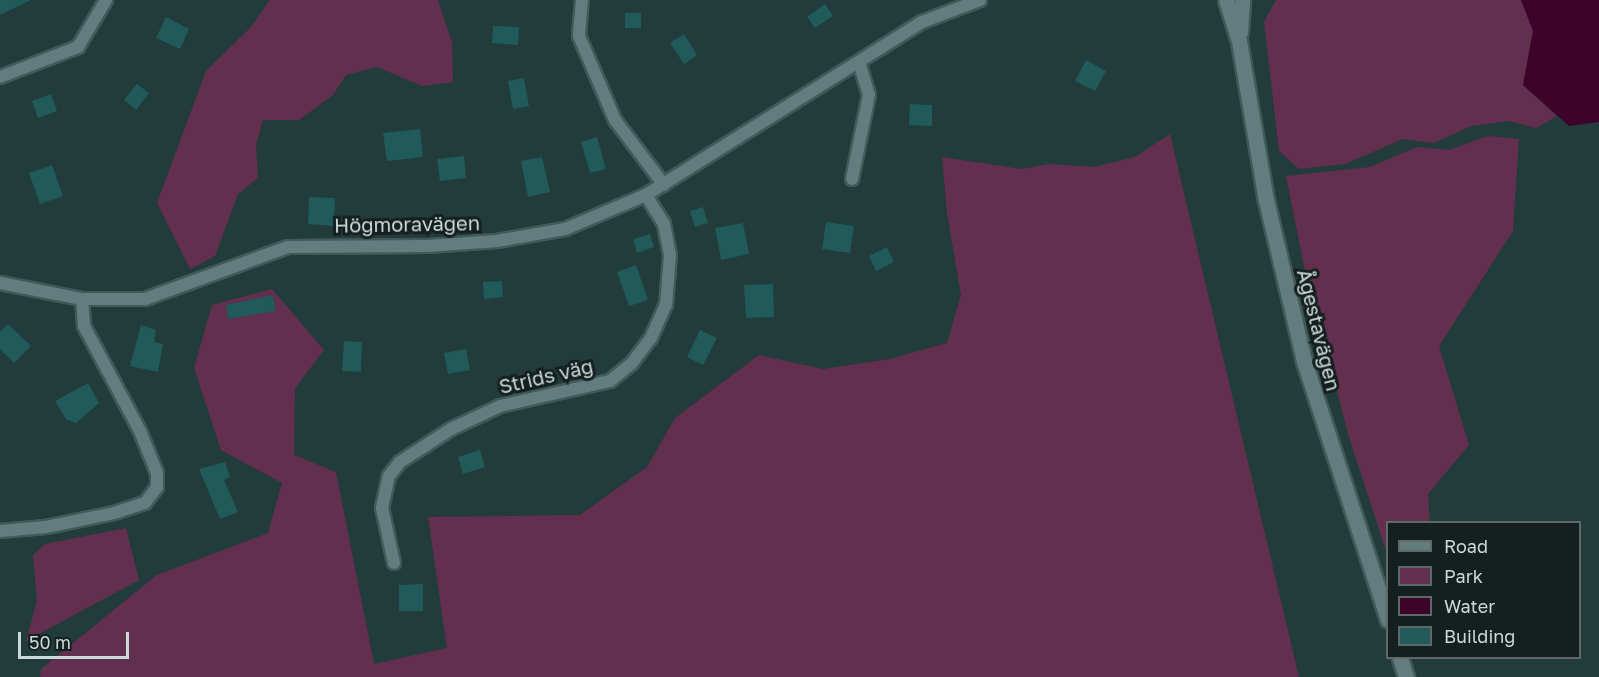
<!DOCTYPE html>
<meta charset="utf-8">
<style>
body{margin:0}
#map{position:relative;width:1599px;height:677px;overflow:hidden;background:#223b3b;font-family:"Golos Text",sans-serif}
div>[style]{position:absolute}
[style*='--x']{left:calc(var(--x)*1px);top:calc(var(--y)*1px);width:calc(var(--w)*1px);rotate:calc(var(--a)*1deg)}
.green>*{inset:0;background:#632f4e}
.water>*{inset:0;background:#3d032a}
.building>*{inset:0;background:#215a5a}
.roads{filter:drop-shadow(2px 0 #435959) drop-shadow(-2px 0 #435959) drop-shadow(0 2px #435959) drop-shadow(0 -2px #435959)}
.street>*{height:12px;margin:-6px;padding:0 6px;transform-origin:6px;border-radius:6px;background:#637d7e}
.secondary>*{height:15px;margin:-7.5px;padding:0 7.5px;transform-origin:7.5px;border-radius:7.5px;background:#637d7e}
span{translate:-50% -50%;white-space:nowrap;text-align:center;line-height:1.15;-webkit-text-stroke:6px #151f1f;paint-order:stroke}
.street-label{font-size:20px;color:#cad9d9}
.legend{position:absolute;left:1386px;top:521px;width:195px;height:138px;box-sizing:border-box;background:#151f1f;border:2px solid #5d6969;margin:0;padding:8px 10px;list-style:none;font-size:18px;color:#cad9d9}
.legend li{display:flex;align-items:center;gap:12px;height:30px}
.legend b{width:30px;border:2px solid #5d6969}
.scale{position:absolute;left:18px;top:632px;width:111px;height:27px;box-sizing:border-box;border:3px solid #cad9d9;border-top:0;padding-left:8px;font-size:18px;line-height:21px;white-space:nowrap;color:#cad9d9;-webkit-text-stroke:4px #151f1f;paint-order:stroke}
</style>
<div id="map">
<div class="green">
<i style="clip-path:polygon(270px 0,438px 0,452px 42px,453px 82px,422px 86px,377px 67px,346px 75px,333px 95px,299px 120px,263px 120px,256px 145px,258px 178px,238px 194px,215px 256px,190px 269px,157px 203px,206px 71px,250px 28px)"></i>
<i style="clip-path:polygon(1276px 0,1521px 0,1533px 30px,1523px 85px,1557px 116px,1536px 128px,1509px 121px,1471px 126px,1434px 143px,1403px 139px,1345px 164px,1299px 169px,1279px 151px,1264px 22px)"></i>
<i style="clip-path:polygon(1170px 134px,1299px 677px,40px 677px,41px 669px,157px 575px,268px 533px,282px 483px,221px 450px,194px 368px,212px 305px,272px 289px,324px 350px,295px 388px,294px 455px,336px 472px,374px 664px,447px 648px,428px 517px,580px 515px,647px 467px,675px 418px,759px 355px,823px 369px,890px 359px,947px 343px,961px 295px,947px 213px,942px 157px,1022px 169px,1049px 164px,1094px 167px,1135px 157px)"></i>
<i style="clip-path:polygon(1488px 136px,1519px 139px,1513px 231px,1439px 346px,1469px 445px,1428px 494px,1430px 522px,1388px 522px,1387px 554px,1349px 437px,1305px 271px,1286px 176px,1370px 167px,1417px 147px,1449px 150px)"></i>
<i style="clip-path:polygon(126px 528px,139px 580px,26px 641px,37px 601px,33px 555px,45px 544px)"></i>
</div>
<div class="water">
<i style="clip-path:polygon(1521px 0,1599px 0,1599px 122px,1569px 126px,1523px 85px,1533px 31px)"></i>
</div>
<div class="building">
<i style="clip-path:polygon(0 0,31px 0,0 15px)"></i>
<i style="clip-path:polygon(825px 4px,833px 16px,815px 28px,807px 17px)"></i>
<i style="clip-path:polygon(625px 13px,641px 13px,641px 28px,625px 28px)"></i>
<i style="clip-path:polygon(166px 17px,189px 29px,180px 49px,156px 38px)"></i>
<i style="clip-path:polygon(493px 26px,519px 27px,518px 45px,492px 43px)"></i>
<i style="clip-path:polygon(684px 34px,697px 55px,684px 64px,670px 43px)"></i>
<i style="clip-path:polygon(1086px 60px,1106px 71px,1095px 91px,1075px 81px)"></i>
<i style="clip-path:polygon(524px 78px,529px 106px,513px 109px,508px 81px)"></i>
<i style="clip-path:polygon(137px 84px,149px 93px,136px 110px,124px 100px)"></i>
<i style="clip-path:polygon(51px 94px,57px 111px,38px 118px,32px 101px)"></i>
<i style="clip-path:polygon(910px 104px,932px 105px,932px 126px,909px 125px)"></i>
<i style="clip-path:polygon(420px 129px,423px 157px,387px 161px,383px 133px)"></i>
<i style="clip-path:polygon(597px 137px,606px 169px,590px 173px,581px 142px)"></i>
<i style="clip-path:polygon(464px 156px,466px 178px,440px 181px,437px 159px)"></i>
<i style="clip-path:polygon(542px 157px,550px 192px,528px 197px,521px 161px)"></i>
<i style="clip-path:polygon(52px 165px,63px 196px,40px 204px,29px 173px)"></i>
<i style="clip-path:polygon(309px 197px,335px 198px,334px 226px,308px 224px)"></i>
<i style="clip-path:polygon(703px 207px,708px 223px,695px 227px,690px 211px)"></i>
<i style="clip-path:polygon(826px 222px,854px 226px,850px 253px,822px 249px)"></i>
<i style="clip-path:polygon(743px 223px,749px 254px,721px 260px,715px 228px)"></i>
<i style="clip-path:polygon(650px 234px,654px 247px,637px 253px,633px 239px)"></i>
<i style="clip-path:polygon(887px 247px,894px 262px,876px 271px,869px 256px)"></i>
<i style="clip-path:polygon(636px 265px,648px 300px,629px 306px,617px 272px)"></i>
<i style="clip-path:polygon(502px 281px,503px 297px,484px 299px,483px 282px)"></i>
<i style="clip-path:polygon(773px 284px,774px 317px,746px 318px,744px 285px)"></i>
<i style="clip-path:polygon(273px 295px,276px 311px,228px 319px,226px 305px)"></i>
<i style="clip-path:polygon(8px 324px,31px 346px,14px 363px,0 349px,0 332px)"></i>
<i style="clip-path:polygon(141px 325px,156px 330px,154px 342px,163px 344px,158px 372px,130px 366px)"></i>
<i style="clip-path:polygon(700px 330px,717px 338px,703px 365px,687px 357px)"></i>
<i style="clip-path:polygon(344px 341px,362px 342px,361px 372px,342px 371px)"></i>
<i style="clip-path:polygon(466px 349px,470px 370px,448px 374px,444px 353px)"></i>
<i style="clip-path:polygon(88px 383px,99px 403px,76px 423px,66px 419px,55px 401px)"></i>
<i style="clip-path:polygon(480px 450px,485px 467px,463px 474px,458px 457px)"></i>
<i style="clip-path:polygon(225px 462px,230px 477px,224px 480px,238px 512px,220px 519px,199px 469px)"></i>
<i style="clip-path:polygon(423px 584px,423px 611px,399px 611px,399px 585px)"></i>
</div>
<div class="roads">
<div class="street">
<i style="--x:582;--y:0;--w:36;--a:95"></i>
<i style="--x:579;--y:36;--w:91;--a:66.8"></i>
<i style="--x:615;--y:120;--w:81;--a:53"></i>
<i style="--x:0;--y:77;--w:84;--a:-21"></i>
<i style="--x:78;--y:47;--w:55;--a:-59.2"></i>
<i style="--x:852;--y:179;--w:86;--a:-78.6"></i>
<i style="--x:869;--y:95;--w:34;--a:-107"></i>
<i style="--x:0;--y:283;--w:84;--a:11"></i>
<i style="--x:82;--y:299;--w:63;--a:0"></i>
<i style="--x:145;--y:299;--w:152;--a:-20"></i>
<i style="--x:288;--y:247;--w:140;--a:-0.4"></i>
<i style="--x:428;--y:246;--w:69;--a:-4.1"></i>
<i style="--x:497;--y:241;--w:69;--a:-10"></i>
<i style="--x:565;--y:229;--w:88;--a:-22.8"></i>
<i style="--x:646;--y:195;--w:326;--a:-32.1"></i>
<i style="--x:922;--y:22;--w:62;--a:-20.8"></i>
<i style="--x:0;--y:531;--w:46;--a:-5"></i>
<i style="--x:46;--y:527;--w:69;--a:-11.6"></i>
<i style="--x:114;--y:513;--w:33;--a:-18"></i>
<i style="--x:145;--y:503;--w:20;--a:-53"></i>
<i style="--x:157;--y:487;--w:14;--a:-90"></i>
<i style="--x:157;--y:473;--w:45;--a:-112"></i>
<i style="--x:140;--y:431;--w:119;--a:-118.1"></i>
<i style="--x:84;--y:326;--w:27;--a:-94"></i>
<i style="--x:394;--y:563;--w:56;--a:-102.3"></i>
<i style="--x:382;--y:508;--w:33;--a:-78"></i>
<i style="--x:389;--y:476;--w:18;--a:-52"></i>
<i style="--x:400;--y:462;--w:61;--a:-32.9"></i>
<i style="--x:451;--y:429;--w:54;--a:-25.1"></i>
<i style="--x:500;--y:406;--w:113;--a:-12.8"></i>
<i style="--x:610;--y:381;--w:28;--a:-39"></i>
<i style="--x:632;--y:363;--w:31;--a:-53"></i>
<i style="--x:651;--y:338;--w:36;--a:-66"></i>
<i style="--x:666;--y:305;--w:50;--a:-85.4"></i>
<i style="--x:670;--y:255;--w:32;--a:-101"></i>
<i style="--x:664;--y:224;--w:34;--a:-122"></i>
</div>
<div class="secondary">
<i style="--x:1226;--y:0;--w:43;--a:72.4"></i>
<i style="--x:1239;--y:41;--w:161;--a:80.4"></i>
<i style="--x:1266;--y:200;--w:165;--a:76.7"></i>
<i style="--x:1304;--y:361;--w:272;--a:72"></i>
<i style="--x:1240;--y:32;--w:32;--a:-86"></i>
<i style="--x:1400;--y:658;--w:20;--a:72"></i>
</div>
</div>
<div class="street-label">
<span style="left:407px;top:224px;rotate:-1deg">Högmoravägen</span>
<span style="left:1319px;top:330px;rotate:76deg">Ågestavägen</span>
<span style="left:546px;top:376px;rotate:-13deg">Strids väg</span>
</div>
<ul class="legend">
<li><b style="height:8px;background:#637d7e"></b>Road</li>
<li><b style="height:16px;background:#632f4e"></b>Park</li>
<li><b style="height:16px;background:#3d032a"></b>Water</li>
<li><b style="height:16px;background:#215a5a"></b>Building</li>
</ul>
<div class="scale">50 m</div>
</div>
